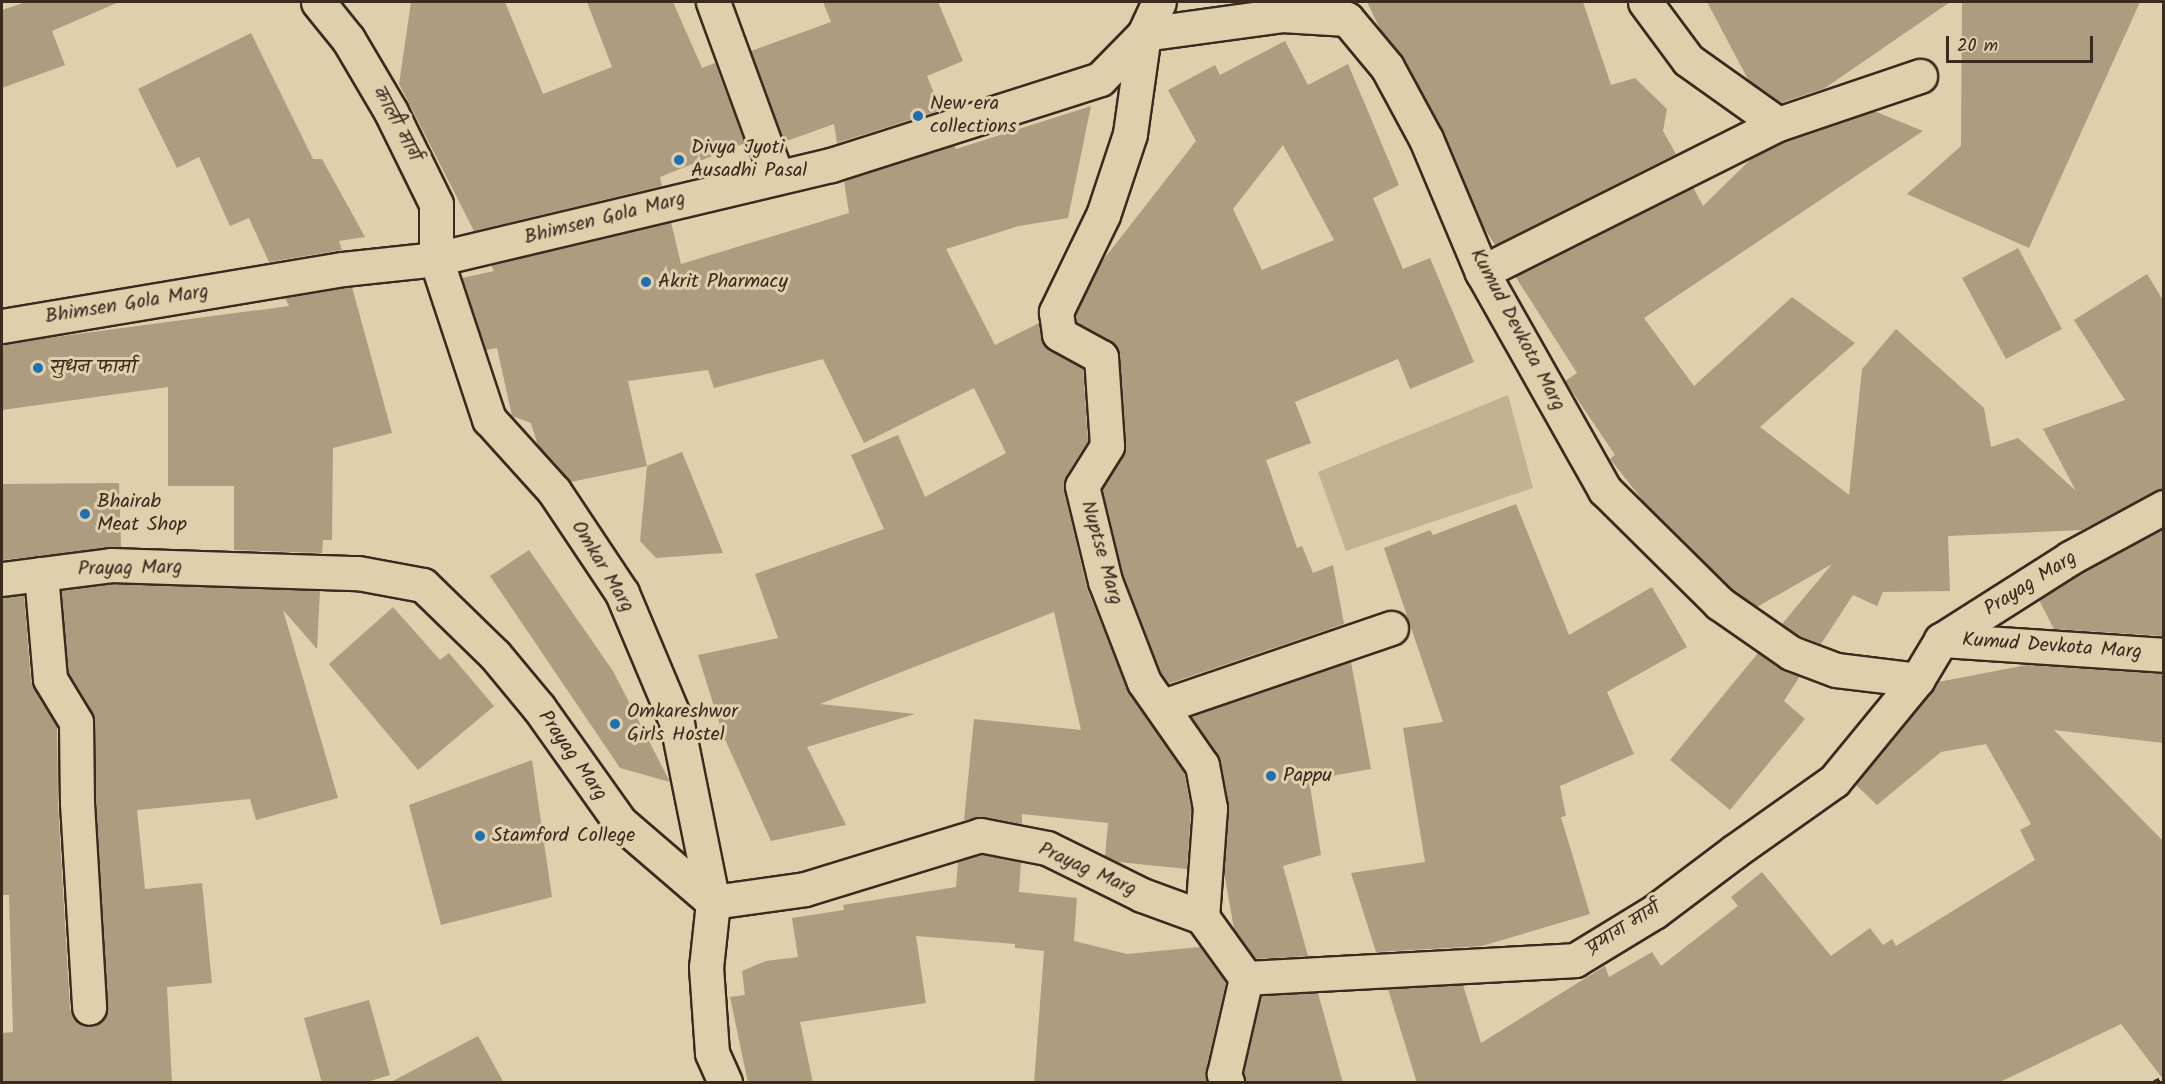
<!DOCTYPE html>
<meta charset="utf-8">
<style>
body{margin:0}
#map{position:relative;width:2165px;height:1084px;overflow:hidden;background:#e0cfac;font-family:Kalam,"Playpen Sans Deva",sans-serif}
div>[style]{position:absolute}
[style*='--x']{left:calc(var(--x)*1px);top:calc(var(--y)*1px);width:calc(var(--w)*1px);rotate:calc(var(--a)*1deg)}
.green>*{inset:0;background:#c2b192}
.building>*{inset:0;background:#ad9c80}
.path>*{height:4px;margin-top:-2px;transform-origin:0;background:repeating-linear-gradient(90deg,#3b2a1e 0 6px,transparent 0 10.5px)}
.roads{filter:drop-shadow(2px 0 #3b2a1e) drop-shadow(-2px 0 #3b2a1e) drop-shadow(0 2px #3b2a1e) drop-shadow(0 -2px #3b2a1e)}
.minor>*{height:33px;margin:-16.5px;padding:0 16.5px;transform-origin:16.5px;border-radius:16.5px;background:#e0cfac}
.dots>*{width:16px;height:16px;translate:-50% -50%;box-sizing:border-box;border:3px solid #e0cfac;border-radius:50%}
span{translate:-50% -50%;white-space:nowrap;text-align:center;line-height:1.15;-webkit-text-stroke:6px #e0cfac;paint-order:stroke}
.poi-label{font-size:20px;color:#3b2a1e}
.left{translate:0 -50%;text-align:left}
.street-label{font-size:20px;color:#3b2a1e}
.frame{position:absolute;inset:0;border:3px solid #3b2a1e;pointer-events:none}
.scale{position:absolute;left:1946px;top:36px;width:147px;height:27px;box-sizing:border-box;border:3px solid #3b2a1e;border-top:0;padding-left:8px;font-size:18px;line-height:21px;white-space:nowrap;color:#3b2a1e;-webkit-text-stroke:4px #e0cfac;paint-order:stroke}
</style>
<div id="map">
<div class="green">
<i style="clip-path:polygon(1508px 395px,1533px 488px,1346px 551px,1318px 472px)"></i>
</div>
<div class="building">
<i style="clip-path:polygon(26px 2px,119px 2px,52px 31px,65px 65px,2px 88px,2px 10px)"></i>
<i style="clip-path:polygon(411px 2px,505px 2px,543px 94px,612px 67px,587px 2px,673px 2px,702px 68px,715px 63px,745px 143px,660px 177px,662px 186px,474px 231px,399px 84px)"></i>
<i style="clip-path:polygon(823px 2px,938px 2px,963px 61px,927px 76px,941px 110px,837px 143px,834px 124px,784px 142px,751px 51px,831px 22px)"></i>
<i style="clip-path:polygon(1367px 2px,1583px 2px,1611px 85px,1635px 78px,1667px 109px,1663px 131px,1676px 154px,1495px 245px,1483px 226px,1442px 130px,1403px 58px,1381px 31px)"></i>
<i style="clip-path:polygon(1707px 2px,1950px 2px,1825px 88px,1781px 103px,1749px 81px)"></i>
<i style="clip-path:polygon(1962px 2px,2140px 2px,2029px 248px,1907px 194px,1961px 146px)"></i>
<i style="clip-path:polygon(251px 33px,313px 159px,322px 159px,365px 237px,339px 241px,342px 250px,269px 262px,249px 218px,230px 226px,199px 157px,177px 168px,138px 89px)"></i>
<i style="clip-path:polygon(evenodd,1285px 41px,1308px 85px,1348px 64px,1399px 185px,1373px 198px,1403px 269px,1430px 258px,1474px 362px,1410px 389px,1398px 359px,1295px 402px,1311px 443px,1266px 460px,1297px 548px,1302px 546px,1313px 573px,1333px 565px,1344px 624px,1168px 684px,1161px 673px,1123px 575px,1102px 489px,1123px 456px,1126px 445px,1120px 355px,1110px 341px,1076px 322px,1075px 315px,1100px 264px,1196px 141px,1168px 90px,1215px 65px,1220px 75px,1285px 41px,1283px 145px,1334px 240px,1262px 270px,1233px 209px,1283px 145px)"></i>
<i style="clip-path:polygon(1091px 106px,1068px 218px,1019px 226px,946px 249px,995px 345px,1039px 323px,1044px 345px,1083px 369px,1088px 441px,1066px 476px,1064px 490px,1087px 588px,1127px 689px,1184px 772px,1191px 809px,1187px 869px,1118px 862px,1105px 856px,1108px 823px,1022px 814px,1022px 824px,983px 817px,964px 820px,974px 719px,1081px 730px,1054px 612px,820px 704px,915px 714px,807px 747px,846px 825px,771px 841px,723px 735px,698px 655px,778px 638px,755px 574px,884px 529px,851px 455px,898px 435px,925px 497px,1006px 453px,974px 388px,864px 443px,823px 359px,714px 388px,708px 370px,628px 381px,647px 466px,571px 482px,538px 446px,531px 423px,512px 416px,497px 348px,486px 350px,462px 278px,494px 271px,491px 265px,671px 222px,681px 264px,849px 213px,844px 181px,954px 145px,956px 149px)"></i>
<i style="clip-path:polygon(1874px 111px,1923px 131px,1644px 318px,1694px 386px,1792px 297px,1855px 343px,1760px 427px,1849px 495px,1862px 369px,1896px 329px,1984px 408px,1991px 447px,2018px 438px,2076px 491px,2043px 429px,2125px 400px,2074px 320px,2147px 274px,2163px 300px,2163px 488px,2082px 530px,1948px 536px,1950px 591px,1883px 592px,1877px 606px,1853px 595px,1821px 644px,1800px 636px,1782px 624px,1832px 564px,1757px 607px,1731px 589px,1644px 502px,1610px 459px,1615px 455px,1565px 381px,1577px 373px,1515px 276px,1693px 187px,1703px 206px,1751px 159px,1785px 141px)"></i>
<i style="clip-path:polygon(2018px 248px,2062px 329px,2006px 359px,1962px 278px)"></i>
<i style="clip-path:polygon(352px 287px,392px 433px,333px 448px,332px 540px,323px 540px,322px 553px,234px 550px,234px 486px,168px 486px,168px 387px,2px 410px,2px 344px,289px 306px,285px 298px)"></i>
<i style="clip-path:polygon(682px 452px,723px 553px,656px 558px,640px 541px,647px 466px)"></i>
<i style="clip-path:polygon(119px 483px,121px 547px,2px 560px,2px 484px)"></i>
<i style="clip-path:polygon(1516px 504px,1569px 635px,1652px 587px,1687px 647px,1607px 692px,1634px 754px,1560px 786px,1566px 816px,1561px 817px,1590px 914px,1482px 946px,1376px 952px,1351px 873px,1425px 862px,1403px 728px,1443px 722px,1384px 548px,1430px 530px,1433px 535px)"></i>
<i style="clip-path:polygon(2163px 529px,2163px 636px,2054px 629px,2039px 600px,2080px 574px)"></i>
<i style="clip-path:polygon(529px 550px,613px 671px,670px 782px,620px 768px,490px 576px)"></i>
<i style="clip-path:polygon(112px 584px,320px 591px,317px 649px,283px 610px,338px 798px,256px 820px,250px 799px,137px 810px,145px 889px,202px 883px,212px 983px,167px 987px,172px 1083px,2px 1083px,2px 1033px,13px 1032px,9px 895px,2px 895px,2px 597px,24px 595px,31px 681px,57px 727px,58px 804px,70px 1009px,73px 1018px,80px 1024px,91px 1027px,100px 1023px,105px 1017px,108px 1007px,96px 802px,95px 722px,92px 712px,68px 673px,61px 590px)"></i>
<i style="clip-path:polygon(393px 607px,440px 660px,449px 653px,494px 706px,418px 770px,329px 664px)"></i>
<i style="clip-path:polygon(1758px 653px,1781px 669px,1800px 676px,1784px 701px,1805px 719px,1730px 810px,1670px 760px)"></i>
<i style="clip-path:polygon(1351px 662px,1371px 769px,1309px 780px,1321px 855px,1283px 866px,1308px 956px,1255px 959px,1234px 929px,1224px 872px,1229px 809px,1220px 762px,1191px 716px)"></i>
<i style="clip-path:polygon(2027px 665px,2163px 674px,2163px 743px,2054px 730px,2163px 841px,2163px 1079px,2121px 1024px,1998px 1083px,1417px 1083px,1388px 989px,1463px 985px,1481px 1043px,1605px 966px,1609px 977px,1652px 952px,1661px 966px,1738px 906px,1731px 897px,1762px 872px,1831px 956px,1870px 928px,1883px 945px,1892px 939px,1896px 946px,2035px 860px,2020px 830px,2031px 824px,1986px 744px,1941px 752px,1877px 805px,1855px 784px,1938px 682px)"></i>
<i style="clip-path:polygon(532px 760px,552px 897px,441px 925px,409px 805px)"></i>
<i style="clip-path:polygon(981px 854px,1021px 862px,1019px 892px,1077px 898px,1074px 941px,1127px 954px,1200px 947px,1226px 982px,1206px 1070px,1207px 1083px,1034px 1083px,1044px 951px,1015px 948px,1015px 944px,916px 936px,926px 1003px,800px 1022px,813px 1083px,748px 1083px,730px 997px,745px 995px,742px 971px,766px 961px,798px 957px,792px 918px,844px 910px,843px 905px,956px 887px,958px 862px)"></i>
<i style="clip-path:polygon(1318px 993px,1343px 1083px,1245px 1083px,1244px 1073px,1261px 996px)"></i>
<i style="clip-path:polygon(369px 1000px,390px 1075px,364px 1083px,322px 1083px,304px 1018px)"></i>
<i style="clip-path:polygon(478px 1036px,504px 1083px,389px 1083px)"></i>
</div>
<div class="path">
<i style="--x:2154;--y:1082;--w:11;--a:-22"></i>
</div>
<div class="roads">
<div class="minor">
<i style="--x:318;--y:2;--w:48;--a:51"></i>
<i style="--x:348;--y:39;--w:85;--a:59.5"></i>
<i style="--x:391;--y:112;--w:102;--a:63.9"></i>
<i style="--x:436;--y:204;--w:55;--a:90"></i>
<i style="--x:436;--y:259;--w:169;--a:71.7"></i>
<i style="--x:489;--y:419;--w:97;--a:47.9"></i>
<i style="--x:554;--y:491;--w:123;--a:56.3"></i>
<i style="--x:622;--y:593;--w:142;--a:67.2"></i>
<i style="--x:677;--y:724;--w:182;--a:78.6"></i>
<i style="--x:713;--y:902;--w:65;--a:96.1"></i>
<i style="--x:706;--y:967;--w:86;--a:86"></i>
<i style="--x:712;--y:1053;--w:32;--a:66"></i>
<i style="--x:713;--y:2;--w:186;--a:69.9"></i>
<i style="--x:1645;--y:2;--w:72;--a:53.4"></i>
<i style="--x:1688;--y:60;--w:110;--a:35.4"></i>
<i style="--x:1144;--y:34;--w:139;--a:-7.8"></i>
<i style="--x:1282;--y:15;--w:65;--a:3.5"></i>
<i style="--x:1347;--y:19;--w:62;--a:50.2"></i>
<i style="--x:1387;--y:67;--w:82;--a:61.6"></i>
<i style="--x:1426;--y:139;--w:144;--a:67.2"></i>
<i style="--x:1482;--y:272;--w:250;--a:60.6"></i>
<i style="--x:1605;--y:490;--w:161;--a:44.7"></i>
<i style="--x:1719;--y:603;--w:88;--a:34.8"></i>
<i style="--x:1791;--y:653;--w:48;--a:20.7"></i>
<i style="--x:1836;--y:670;--w:82;--a:7"></i>
<i style="--x:1144;--y:34;--w:101;--a:98"></i>
<i style="--x:1130;--y:134;--w:85;--a:108.4"></i>
<i style="--x:1103;--y:215;--w:108;--a:115.9"></i>
<i style="--x:1056;--y:312;--w:22;--a:82"></i>
<i style="--x:1059;--y:334;--w:48;--a:28.7"></i>
<i style="--x:1101;--y:357;--w:89;--a:86.1"></i>
<i style="--x:1107;--y:446;--w:47;--a:122"></i>
<i style="--x:1082;--y:486;--w:98;--a:76.4"></i>
<i style="--x:1105;--y:581;--w:108;--a:68.9"></i>
<i style="--x:1144;--y:682;--w:101;--a:55.1"></i>
<i style="--x:1202;--y:765;--w:44;--a:79.5"></i>
<i style="--x:1210;--y:808;--w:109;--a:94.2"></i>
<i style="--x:1482;--y:272;--w:331;--a:-26.6"></i>
<i style="--x:1778;--y:124;--w:150;--a:-18.7"></i>
<i style="--x:2;--y:326;--w:346;--a:-9.5"></i>
<i style="--x:343;--y:269;--w:94;--a:-6.1"></i>
<i style="--x:436;--y:259;--w:406;--a:-13.4"></i>
<i style="--x:831;--y:165;--w:282;--a:-17.7"></i>
<i style="--x:1100;--y:79;--w:63;--a:-45.6"></i>
<i style="--x:1144;--y:34;--w:35;--a:-65"></i>
<i style="--x:41;--y:574;--w:105;--a:85.1"></i>
<i style="--x:50;--y:679;--w:50;--a:58.8"></i>
<i style="--x:76;--y:722;--w:81;--a:89.3"></i>
<i style="--x:77;--y:803;--w:205;--a:86.6"></i>
<i style="--x:2;--y:579;--w:110;--a:-7.3"></i>
<i style="--x:111;--y:565;--w:247;--a:1.9"></i>
<i style="--x:358;--y:573;--w:66;--a:10.5"></i>
<i style="--x:423;--y:585;--w:100;--a:44.2"></i>
<i style="--x:495;--y:655;--w:69;--a:50.3"></i>
<i style="--x:539;--y:708;--w:140;--a:54.6"></i>
<i style="--x:620;--y:822;--w:123;--a:40.7"></i>
<i style="--x:713;--y:902;--w:93;--a:-8"></i>
<i style="--x:805;--y:889;--w:183;--a:-17.1"></i>
<i style="--x:980;--y:835;--w:68;--a:11"></i>
<i style="--x:1047;--y:848;--w:106;--a:26.3"></i>
<i style="--x:1142;--y:895;--w:64;--a:20.1"></i>
<i style="--x:1202;--y:917;--w:75;--a:54.2"></i>
<i style="--x:1941;--y:640;--w:224;--a:3.8"></i>
<i style="--x:1163;--y:706;--w:241;--a:-18.9"></i>
<i style="--x:1246;--y:978;--w:329;--a:-3.1"></i>
<i style="--x:1575;--y:960;--w:92;--a:-31.3"></i>
<i style="--x:1654;--y:912;--w:101;--a:-37"></i>
<i style="--x:1735;--y:851;--w:121;--a:-35.3"></i>
<i style="--x:1834;--y:781;--w:131;--a:-50.6"></i>
<i style="--x:1917;--y:680;--w:47;--a:-59"></i>
<i style="--x:1941;--y:640;--w:153;--a:-32.4"></i>
<i style="--x:2070;--y:558;--w:107;--a:-28.5"></i>
<i style="--x:1227;--y:1082;--w:9;--a:-111"></i>
<i style="--x:1224;--y:1074;--w:98;--a:-77.1"></i>
</div>
</div>
<div class="dots">
<i style="left:918px;top:116px;background:#1f6fb2"></i>
<i style="left:679px;top:160px;background:#1f6fb2"></i>
<i style="left:646px;top:282px;background:#1f6fb2"></i>
<i style="left:38px;top:368px;background:#1f6fb2"></i>
<i style="left:85px;top:514px;background:#1f6fb2"></i>
<i style="left:615px;top:724px;background:#1f6fb2"></i>
<i style="left:1271px;top:776px;background:#1f6fb2"></i>
<i style="left:480px;top:836px;background:#1f6fb2"></i>
</div>
<div class="poi-label">
<span class="left" style="left:930px;top:116px">New era<br>collections</span>
<span class="left" style="left:691px;top:160px">Divya Jyoti<br>Ausadhi Pasal</span>
<span class="left" style="left:658px;top:282px">Akrit Pharmacy</span>
<span class="left" style="left:50px;top:368px">सुधन फार्मा</span>
<span class="left" style="left:97px;top:514px">Bhairab<br>Meat Shop</span>
<span class="left" style="left:627px;top:724px">Omkareshwor<br>Girls Hostel</span>
<span class="left" style="left:1283px;top:776px">Pappu</span>
<span class="left" style="left:492px;top:836px">Stamford College</span>
</div>
<div class="street-label">
<span style="left:396px;top:124px;rotate:62deg">काली मार्ग</span>
<span style="left:605px;top:219px;rotate:-14deg">Bhimsen Gola Marg</span>
<span style="left:127px;top:305px;rotate:-9deg">Bhimsen Gola Marg</span>
<span style="left:1517px;top:330px;rotate:62deg">Kumud Devkota Marg</span>
<span style="left:1101px;top:553px;rotate:74deg">Nuptse Marg</span>
<span style="left:602px;top:567px;rotate:59deg">Omkar Marg</span>
<span style="left:130px;top:569px;rotate:-1deg">Prayag Marg</span>
<span style="left:2031px;top:584px;rotate:-32deg">Prayag Marg</span>
<span style="left:2052px;top:647px;rotate:4deg">Kumud Devkota Marg</span>
<span style="left:572px;top:756px;rotate:55deg">Prayag Marg</span>
<span style="left:1087px;top:870px;rotate:24deg">Prayag Marg</span>
<span style="left:1624px;top:929px;rotate:-32deg">प्रयाग मार्ग</span>
</div>
<div class="frame"></div>
<div class="scale">20 m</div>
</div>
